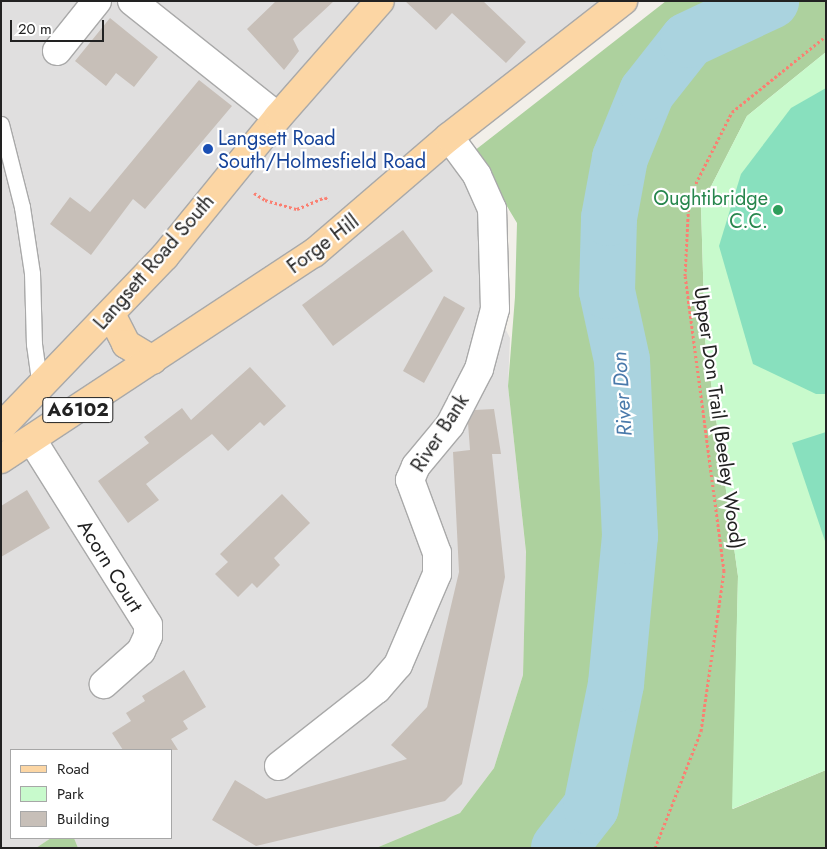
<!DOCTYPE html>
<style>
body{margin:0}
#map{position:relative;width:827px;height:849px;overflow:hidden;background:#f2efe9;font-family:Jost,sans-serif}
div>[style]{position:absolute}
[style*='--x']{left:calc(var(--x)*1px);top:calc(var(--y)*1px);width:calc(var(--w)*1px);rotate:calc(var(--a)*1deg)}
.residential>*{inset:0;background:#e0dfdf}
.forest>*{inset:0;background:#add19e}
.park>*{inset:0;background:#c8facc}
.pitch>*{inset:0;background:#88e0be}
.river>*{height:56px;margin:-28px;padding:0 28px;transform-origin:28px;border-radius:28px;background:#aad3df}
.building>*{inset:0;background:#c7bfb8}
.path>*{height:3px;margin-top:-1.5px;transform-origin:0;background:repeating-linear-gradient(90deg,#fa8072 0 2.5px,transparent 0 5px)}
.roads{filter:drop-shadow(1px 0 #a9a9a9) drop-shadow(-1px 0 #a9a9a9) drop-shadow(0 1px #a9a9a9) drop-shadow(0 -1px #a9a9a9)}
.lane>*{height:15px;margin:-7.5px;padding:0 7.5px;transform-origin:7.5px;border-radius:7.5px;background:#fff}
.street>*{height:28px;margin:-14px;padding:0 14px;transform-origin:14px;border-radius:14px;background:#fff}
.primary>*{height:28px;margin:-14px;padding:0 14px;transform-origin:14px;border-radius:14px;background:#fcd6a4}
.dots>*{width:14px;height:14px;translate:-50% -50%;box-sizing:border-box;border:2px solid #fff;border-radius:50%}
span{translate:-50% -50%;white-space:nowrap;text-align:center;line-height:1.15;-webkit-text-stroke:4.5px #fff;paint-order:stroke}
.shield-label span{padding:1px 4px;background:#fff;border:1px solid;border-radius:4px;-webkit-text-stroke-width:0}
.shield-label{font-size:19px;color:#222;font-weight:700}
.transit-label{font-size:20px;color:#164399}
.left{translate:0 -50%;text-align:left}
.leisure-label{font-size:20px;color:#27864d}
.right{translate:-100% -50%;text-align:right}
.street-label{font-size:20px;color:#222}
.water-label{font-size:21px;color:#4a7aab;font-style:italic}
.frame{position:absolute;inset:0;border:2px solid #222;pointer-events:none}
.legend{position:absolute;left:10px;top:749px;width:162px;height:90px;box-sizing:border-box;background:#fff;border:1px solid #a7a7a7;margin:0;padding:6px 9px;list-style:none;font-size:15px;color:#222}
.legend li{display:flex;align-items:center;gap:10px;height:25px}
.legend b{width:25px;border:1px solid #a7a7a7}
.scale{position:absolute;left:10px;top:20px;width:94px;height:22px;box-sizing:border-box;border:2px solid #222;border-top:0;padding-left:6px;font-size:15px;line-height:18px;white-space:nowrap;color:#222;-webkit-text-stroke:4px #fff;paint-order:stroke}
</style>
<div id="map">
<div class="residential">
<i style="clip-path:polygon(1px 1px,623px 1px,449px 137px,477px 175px,495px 309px,510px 338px,508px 386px,526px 553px,523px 675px,494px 768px,460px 813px,376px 848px,78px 848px,74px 838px,171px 838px,171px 750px,11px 750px,11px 838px,51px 838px,36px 848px,1px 848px)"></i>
</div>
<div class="forest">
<i style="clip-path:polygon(666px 1px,826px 1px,826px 52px,747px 116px,701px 206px,705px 340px,738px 576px,733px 809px,826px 770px,826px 848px,376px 848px,460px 813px,494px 768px,523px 675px,526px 552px,508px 386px,515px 297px,517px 223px,474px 151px)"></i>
<i style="clip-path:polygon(51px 838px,74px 838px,78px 848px,36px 848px)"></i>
</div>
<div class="park">
<i style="clip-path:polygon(826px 52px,826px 770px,732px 809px,738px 576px,705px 340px,701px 206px,747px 116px)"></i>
</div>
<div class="pitch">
<i style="clip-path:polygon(826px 88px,826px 394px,816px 394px,753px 364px,719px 246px,741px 174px,791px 108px)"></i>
<i style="clip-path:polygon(826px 432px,826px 544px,792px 443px)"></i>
</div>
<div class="river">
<i style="--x:559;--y:848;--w:52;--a:-52"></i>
<i style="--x:591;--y:807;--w:126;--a:-78.5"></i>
<i style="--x:616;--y:684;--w:149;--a:-84.6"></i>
<i style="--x:630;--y:536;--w:176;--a:-92.6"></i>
<i style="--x:622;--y:360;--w:71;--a:-102.3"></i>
<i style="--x:607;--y:291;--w:73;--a:-88.4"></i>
<i style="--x:609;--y:218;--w:61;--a:-79.6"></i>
<i style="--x:620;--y:158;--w:71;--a:-67.8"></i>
<i style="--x:647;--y:92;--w:66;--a:-51.7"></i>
<i style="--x:688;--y:40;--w:92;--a:-25.2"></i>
</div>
<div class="building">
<i style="clip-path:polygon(276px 1px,334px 1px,293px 39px,299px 51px,284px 70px,247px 29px)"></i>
<i style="clip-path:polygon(405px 1px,483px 1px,526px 42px,506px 63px,452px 13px,436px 30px)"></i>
<i style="clip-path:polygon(110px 18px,158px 57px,134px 87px,116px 73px,106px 86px,75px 61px)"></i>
<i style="clip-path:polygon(199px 80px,232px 106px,145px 209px,133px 199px,91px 255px,50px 224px,70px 197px,90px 212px)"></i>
<i style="clip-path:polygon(403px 230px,433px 271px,333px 346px,302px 305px)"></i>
<i style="clip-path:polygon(444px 296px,465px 308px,424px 383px,403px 371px)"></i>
<i style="clip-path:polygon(250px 367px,286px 406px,264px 426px,260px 422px,228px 451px,212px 434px,146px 484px,159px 500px,128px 523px,98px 481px,149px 443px,144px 437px,182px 408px,191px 420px)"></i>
<i style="clip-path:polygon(494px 409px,501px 454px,492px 454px,505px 577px,462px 784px,445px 801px,256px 846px,212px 820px,235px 780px,266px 799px,407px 759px,391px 745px,427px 707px,459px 572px,453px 452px,470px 450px,468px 423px,475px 410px)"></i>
<i style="clip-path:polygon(27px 490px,50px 528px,1px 557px,1px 506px)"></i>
<i style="clip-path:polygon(282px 494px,310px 523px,274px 558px,280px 565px,257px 588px,252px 583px,238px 597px,215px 574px,228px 562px,220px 554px)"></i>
<i style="clip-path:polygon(184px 670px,206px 707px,183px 721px,188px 729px,171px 739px,178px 750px,123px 750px,112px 733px,131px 721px,126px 713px,145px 701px,142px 696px)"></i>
</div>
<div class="path">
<i style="--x:254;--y:193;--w:13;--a:32"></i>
<i style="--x:265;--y:200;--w:33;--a:16"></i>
<i style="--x:297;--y:209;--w:30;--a:-23"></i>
<i style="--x:325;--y:197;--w:5;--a:53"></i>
<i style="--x:655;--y:848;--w:126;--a:-68.5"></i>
<i style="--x:701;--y:731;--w:162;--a:-81.8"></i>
<i style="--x:724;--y:571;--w:298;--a:-97.5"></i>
<i style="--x:685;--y:276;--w:79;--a:-87.1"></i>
<i style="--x:689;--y:197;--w:95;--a:-63.2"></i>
<i style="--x:732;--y:112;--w:121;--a:-39"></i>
</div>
<div class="roads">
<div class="lane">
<i style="--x:1;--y:124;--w:86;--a:75.8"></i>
<i style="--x:22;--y:207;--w:67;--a:81.4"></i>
<i style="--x:32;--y:273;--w:71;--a:88.4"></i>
<i style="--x:34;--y:344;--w:43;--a:82.1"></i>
</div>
<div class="street">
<i style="--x:132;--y:1;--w:186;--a:38.5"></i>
<i style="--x:57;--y:51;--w:64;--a:-51.3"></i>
<i style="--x:32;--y:440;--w:218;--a:57.9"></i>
<i style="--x:148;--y:625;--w:11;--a:90"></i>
<i style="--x:148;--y:636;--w:17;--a:115"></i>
<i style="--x:141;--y:651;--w:50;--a:138.3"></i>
<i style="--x:279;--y:766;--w:125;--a:-38.2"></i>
<i style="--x:377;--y:689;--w:32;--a:-49"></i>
<i style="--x:398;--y:665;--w:99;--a:-66.8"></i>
<i style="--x:437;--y:574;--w:21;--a:-90"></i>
<i style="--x:437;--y:553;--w:78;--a:-110.3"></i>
<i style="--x:410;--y:480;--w:15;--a:-67"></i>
<i style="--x:416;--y:466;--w:53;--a:-50.3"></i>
<i style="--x:450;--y:425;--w:63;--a:-62.6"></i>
<i style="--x:479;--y:369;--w:62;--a:-75.1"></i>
<i style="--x:495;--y:309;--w:100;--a:-91.7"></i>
<i style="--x:492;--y:209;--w:37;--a:-114"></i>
<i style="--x:477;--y:175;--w:47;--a:-126.4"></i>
</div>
<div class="primary">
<i style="--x:111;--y:314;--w:34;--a:63"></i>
<i style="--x:126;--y:344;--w:31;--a:31"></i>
<i style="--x:1;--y:427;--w:237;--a:-46.2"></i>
<i style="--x:165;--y:256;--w:179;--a:-50.9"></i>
<i style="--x:278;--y:117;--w:154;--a:-48.7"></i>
<i style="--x:1;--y:459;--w:375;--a:-33.4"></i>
<i style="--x:314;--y:253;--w:178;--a:-40.7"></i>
<i style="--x:449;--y:137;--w:221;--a:-38"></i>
</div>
</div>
<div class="dots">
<i style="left:208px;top:149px;background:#1a4fb4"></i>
<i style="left:778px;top:210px;background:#2e9e5b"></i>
</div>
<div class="shield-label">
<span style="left:78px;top:410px">A6102</span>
</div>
<div class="transit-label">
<span class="left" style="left:218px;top:150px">Langsett Road<br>South/Holmesfield Road</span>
</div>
<div class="leisure-label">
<span class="right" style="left:768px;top:210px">Oughtibridge<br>C.C.</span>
</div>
<div class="street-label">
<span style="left:323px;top:244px;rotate:-37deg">Forge Hill</span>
<span style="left:154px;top:262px;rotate:-49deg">Langsett Road South</span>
<span style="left:719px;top:418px;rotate:82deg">Upper Don Trail (Beeley Wood)</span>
<span style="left:440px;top:433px;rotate:-57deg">River Bank</span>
<span style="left:110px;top:566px;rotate:58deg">Acorn Court</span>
</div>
<div class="water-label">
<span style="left:622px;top:394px;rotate:-94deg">River Don</span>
</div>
<div class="frame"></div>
<ul class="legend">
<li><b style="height:6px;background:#fcd6a4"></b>Road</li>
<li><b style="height:14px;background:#c8facc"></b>Park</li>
<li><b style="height:14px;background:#c7bfb8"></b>Building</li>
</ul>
<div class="scale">20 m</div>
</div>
